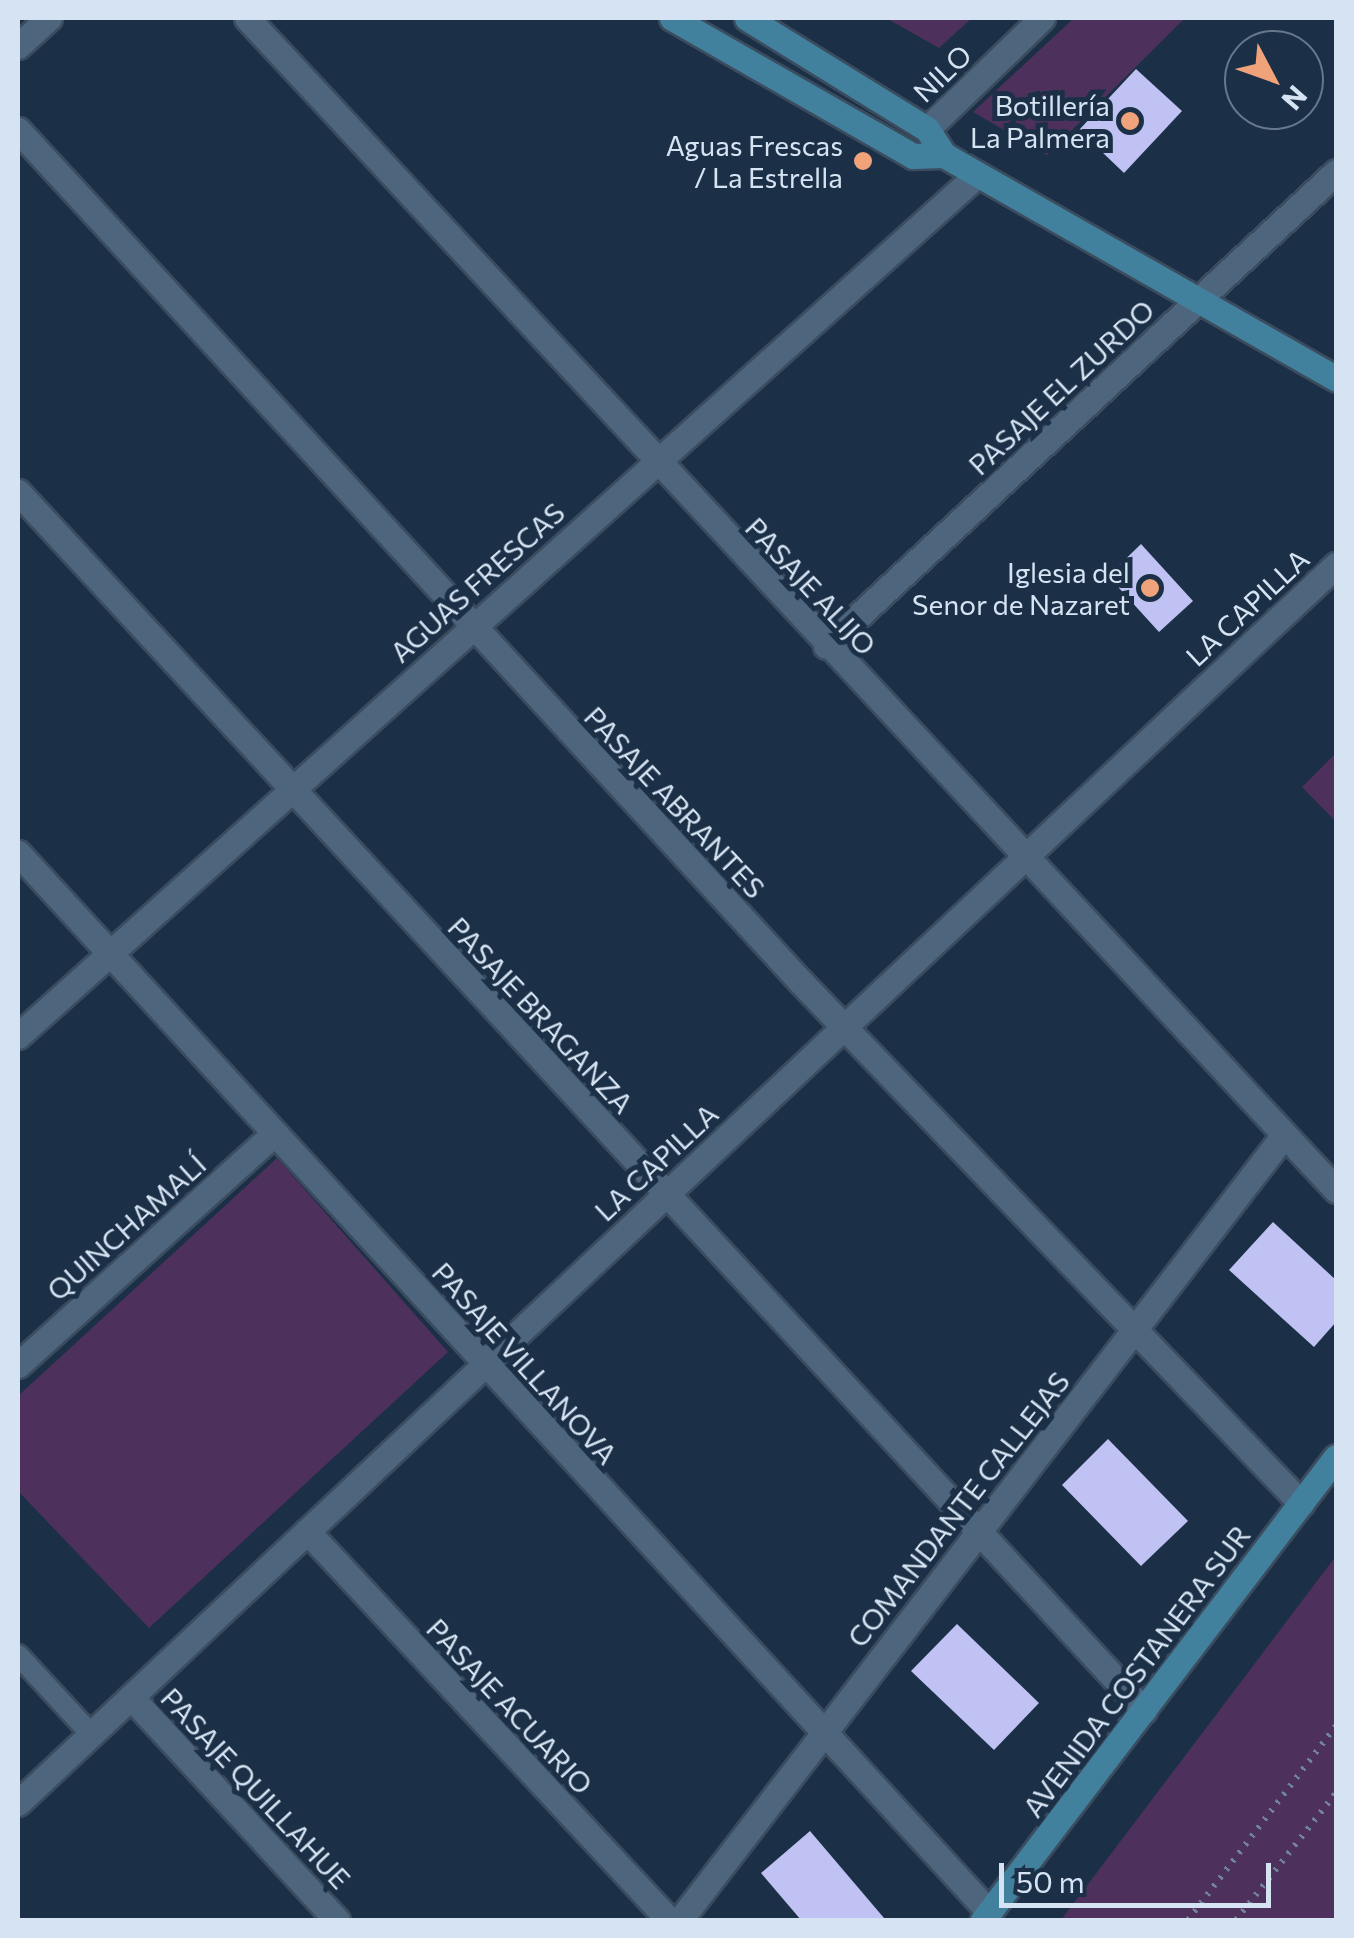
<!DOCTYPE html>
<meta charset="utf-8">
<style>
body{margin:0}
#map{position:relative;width:1354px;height:1938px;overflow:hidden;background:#1b3046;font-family:Commissioner,sans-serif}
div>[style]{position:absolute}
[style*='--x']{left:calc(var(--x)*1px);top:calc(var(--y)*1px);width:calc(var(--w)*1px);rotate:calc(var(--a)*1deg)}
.green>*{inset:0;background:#4d305c}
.building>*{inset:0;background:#bfc2f3}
.path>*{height:6px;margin-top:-3px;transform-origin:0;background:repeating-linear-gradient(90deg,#718396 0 2.5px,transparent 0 10.5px)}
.roads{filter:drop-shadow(2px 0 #3b4c5f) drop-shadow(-2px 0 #3b4c5f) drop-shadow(0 2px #3b4c5f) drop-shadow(0 -2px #3b4c5f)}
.service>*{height:20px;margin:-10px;padding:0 10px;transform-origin:10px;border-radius:10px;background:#4e657e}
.minor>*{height:25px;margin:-12.5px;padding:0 12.5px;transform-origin:12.5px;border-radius:12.5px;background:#4e657e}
.tertiary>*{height:25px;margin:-12.5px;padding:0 12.5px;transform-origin:12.5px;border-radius:12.5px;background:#4e657e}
.secondary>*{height:25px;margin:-12.5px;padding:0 12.5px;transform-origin:12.5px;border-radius:12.5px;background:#42819d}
.dots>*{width:28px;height:28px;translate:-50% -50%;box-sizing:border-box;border:5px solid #1b3046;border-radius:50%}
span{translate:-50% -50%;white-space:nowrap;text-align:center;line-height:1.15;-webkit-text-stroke:10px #1b3046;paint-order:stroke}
.street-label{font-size:28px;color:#d6e3f2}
.poi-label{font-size:28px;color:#d6e3f2}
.right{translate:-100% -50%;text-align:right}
.frame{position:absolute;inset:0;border:20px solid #d6e3f2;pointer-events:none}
.north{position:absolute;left:1224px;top:30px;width:100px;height:100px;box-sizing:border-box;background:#1b3046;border:2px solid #66788b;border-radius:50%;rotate:131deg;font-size:28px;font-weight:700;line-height:40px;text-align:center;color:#d6e3f2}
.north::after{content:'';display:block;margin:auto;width:35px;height:45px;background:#f0a27a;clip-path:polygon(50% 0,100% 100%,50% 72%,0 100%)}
.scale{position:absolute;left:999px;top:1863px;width:272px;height:45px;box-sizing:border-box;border:5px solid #d6e3f2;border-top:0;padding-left:12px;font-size:30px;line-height:35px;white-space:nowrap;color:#d6e3f2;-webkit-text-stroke:8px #1b3046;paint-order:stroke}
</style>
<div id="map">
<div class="green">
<i style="clip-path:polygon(886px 18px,972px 18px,939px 48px)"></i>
<i style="clip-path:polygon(1074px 18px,1185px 18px,1047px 155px,973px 112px)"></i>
<i style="clip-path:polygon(1336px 753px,1336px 822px,1302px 787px)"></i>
<i style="clip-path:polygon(277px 1158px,448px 1352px,149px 1628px,18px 1491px,18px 1396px)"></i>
<i style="clip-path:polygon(1336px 1556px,1336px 1920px,1061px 1920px)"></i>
</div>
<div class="building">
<i style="clip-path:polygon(1136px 69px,1182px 111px,1124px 173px,1079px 130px)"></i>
<i style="clip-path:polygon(1141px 544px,1193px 601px,1159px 632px,1108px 576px)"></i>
<i style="clip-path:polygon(1273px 1222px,1336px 1280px,1336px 1322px,1314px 1347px,1229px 1270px)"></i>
<i style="clip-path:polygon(1108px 1439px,1188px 1521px,1141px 1566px,1062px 1485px)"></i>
<i style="clip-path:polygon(957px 1624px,1039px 1703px,994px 1750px,911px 1671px)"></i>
<i style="clip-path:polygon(810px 1831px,884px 1918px,881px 1920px,801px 1920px,761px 1873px)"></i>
</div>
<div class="path">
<i style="--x:1188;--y:1920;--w:244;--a:-52.7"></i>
<i style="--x:1236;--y:1920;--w:162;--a:-51.8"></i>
</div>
<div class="roads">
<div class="service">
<i style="--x:18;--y:1655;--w:108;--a:47.3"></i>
</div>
<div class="minor">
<i style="--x:247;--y:18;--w:1600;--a:47.1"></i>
<i style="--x:927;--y:129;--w:160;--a:-44"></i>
<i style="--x:18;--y:130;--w:1156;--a:47.42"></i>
<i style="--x:800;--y:981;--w:724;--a:46.18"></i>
<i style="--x:18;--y:492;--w:1659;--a:47.25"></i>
<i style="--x:826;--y:646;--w:696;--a:-42.9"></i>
<i style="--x:18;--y:853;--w:1437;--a:47.48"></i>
<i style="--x:18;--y:1036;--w:1289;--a:-41.92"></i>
<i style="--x:18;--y:1365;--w:345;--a:-42.1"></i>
<i style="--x:307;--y:1531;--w:531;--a:47.06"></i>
<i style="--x:131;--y:1697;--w:304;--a:47.3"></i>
<i style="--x:680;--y:1920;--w:990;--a:-52.42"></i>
</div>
<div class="tertiary">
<i style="--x:18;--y:46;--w:42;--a:-42.1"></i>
<i style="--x:18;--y:1803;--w:1808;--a:-43.21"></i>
</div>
<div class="secondary">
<i style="--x:672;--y:18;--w:278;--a:29.8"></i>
<i style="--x:913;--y:156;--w:31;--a:-2"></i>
<i style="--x:747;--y:18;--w:211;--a:31.7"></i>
<i style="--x:927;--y:129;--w:31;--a:57"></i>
<i style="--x:944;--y:155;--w:451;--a:29.7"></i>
<i style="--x:983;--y:1920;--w:582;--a:-52.68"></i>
</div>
</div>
<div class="dots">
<i style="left:1130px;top:121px;background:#f0a27a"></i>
<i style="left:863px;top:161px;background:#f0a27a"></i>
<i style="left:1150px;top:588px;background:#f0a27a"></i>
</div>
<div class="street-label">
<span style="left:942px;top:73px;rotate:-44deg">NILO</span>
<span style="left:1061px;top:387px;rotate:-43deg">PASAJE EL ZURDO</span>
<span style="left:477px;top:582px;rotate:-42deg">AGUAS FRESCAS</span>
<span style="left:811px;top:586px;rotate:47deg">PASAJE ALIJO</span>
<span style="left:1247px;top:607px;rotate:-43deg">LA CAPILLA</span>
<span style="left:675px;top:802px;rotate:47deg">PASAJE ABRANTES</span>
<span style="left:541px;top:1015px;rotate:47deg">PASAJE BRAGANZA</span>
<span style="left:656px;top:1162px;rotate:-43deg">LA CAPILLA</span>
<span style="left:126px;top:1227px;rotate:-42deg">QUINCHAMALÍ</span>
<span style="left:525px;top:1363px;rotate:48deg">PASAJE VILLANOVA</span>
<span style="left:958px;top:1509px;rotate:-52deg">COMANDANTE CALLEJAS</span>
<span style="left:1136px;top:1671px;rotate:-53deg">AVENIDA COSTANERA SUR</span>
<span style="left:510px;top:1706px;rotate:47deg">PASAJE ACUARIO</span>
<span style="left:256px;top:1788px;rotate:47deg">PASAJE QUILLAHUE</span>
</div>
<div class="poi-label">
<span class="right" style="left:1110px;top:121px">Botillería<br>La Palmera</span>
<span class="right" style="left:843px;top:161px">Aguas Frescas<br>/ La Estrella</span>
<span class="right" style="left:1130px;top:588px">Iglesia del<br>Senor de Nazaret</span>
</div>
<div class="frame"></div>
<div class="north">N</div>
<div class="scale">50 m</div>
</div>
